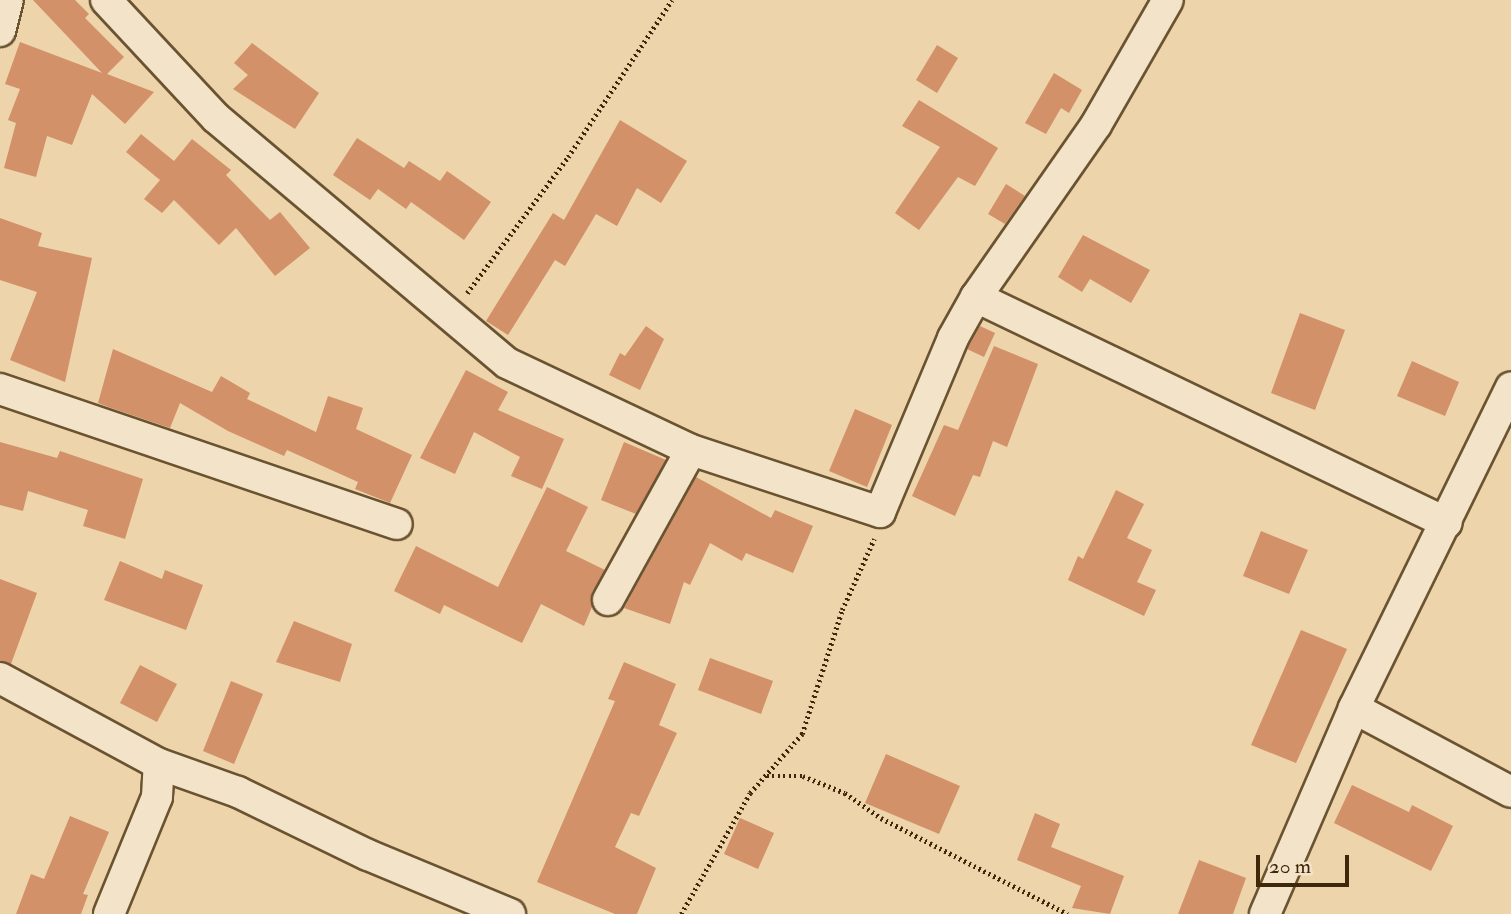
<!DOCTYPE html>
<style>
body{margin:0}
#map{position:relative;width:1511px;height:914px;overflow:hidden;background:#edd4aa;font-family:"IM FELL Double Pica",serif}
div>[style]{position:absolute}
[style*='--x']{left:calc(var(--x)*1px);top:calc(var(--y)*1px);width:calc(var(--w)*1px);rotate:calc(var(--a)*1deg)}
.building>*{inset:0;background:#d29168}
.path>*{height:4.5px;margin-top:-2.25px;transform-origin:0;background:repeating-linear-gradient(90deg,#3f2809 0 2px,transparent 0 5.5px)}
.roads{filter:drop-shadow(2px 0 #6a5331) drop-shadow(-2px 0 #6a5331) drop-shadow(0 2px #6a5331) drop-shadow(0 -2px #6a5331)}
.street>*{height:30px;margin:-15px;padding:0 15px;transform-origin:15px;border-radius:15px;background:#f3e3c8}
span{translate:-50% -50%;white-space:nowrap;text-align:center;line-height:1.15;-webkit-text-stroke:6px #f3e3c8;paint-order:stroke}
.scale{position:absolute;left:1256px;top:855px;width:93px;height:32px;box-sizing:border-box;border:4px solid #3f2809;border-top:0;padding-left:9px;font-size:21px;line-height:24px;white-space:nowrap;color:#3f2809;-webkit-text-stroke:5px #f3e3c8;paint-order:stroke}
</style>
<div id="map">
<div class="building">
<i style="clip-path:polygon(33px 0,75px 0,89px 14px,85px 18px,124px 57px,107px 74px,154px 92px,125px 124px,92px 94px,72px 145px,47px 136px,36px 177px,4px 168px,16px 123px,8px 120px,20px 89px,5px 84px,20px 42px,102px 73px)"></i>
<i style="clip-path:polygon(252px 43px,319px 93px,295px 129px,233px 89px,248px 75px,234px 63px)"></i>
<i style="clip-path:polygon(937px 45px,958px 58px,937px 93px,916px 80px)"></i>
<i style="clip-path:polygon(1054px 73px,1082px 90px,1069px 113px,1061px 108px,1046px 134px,1025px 123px)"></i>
<i style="clip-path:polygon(919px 100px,998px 148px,975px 186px,958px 177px,919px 230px,895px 213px,940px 147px,902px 126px)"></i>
<i style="clip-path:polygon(620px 120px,687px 161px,661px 203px,637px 188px,617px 226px,596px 214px,565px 266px,555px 260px,508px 335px,486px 321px,553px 213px,564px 220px)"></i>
<i style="clip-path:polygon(141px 134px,174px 161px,192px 139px,231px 170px,226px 175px,270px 220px,280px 212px,310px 248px,275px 276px,236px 228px,219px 245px,174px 200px,162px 213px,144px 199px,160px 180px,126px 152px)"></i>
<i style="clip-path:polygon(357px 138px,404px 168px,409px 161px,440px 181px,447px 171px,491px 202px,464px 240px,411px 202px,406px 209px,378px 189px,370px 200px,333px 175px)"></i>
<i style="clip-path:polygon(1006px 184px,1025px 196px,1005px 224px,988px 214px)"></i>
<i style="clip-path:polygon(0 218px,42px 233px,38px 246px,92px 258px,65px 382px,10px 360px,37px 292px,0 280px)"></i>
<i style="clip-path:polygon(1083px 235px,1150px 270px,1131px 303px,1090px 279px,1082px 292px,1058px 277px)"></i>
<i style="clip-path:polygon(1300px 313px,1345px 330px,1315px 410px,1271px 393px)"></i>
<i style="clip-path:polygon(646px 326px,664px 339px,640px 390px,609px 375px,620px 353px,625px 356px)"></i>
<i style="clip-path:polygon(980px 326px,995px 333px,984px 357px,967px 349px)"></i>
<i style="clip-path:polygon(994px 346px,1038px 364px,1007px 447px,993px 441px,980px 477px,973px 475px,955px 516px,912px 496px,944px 425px,958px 430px)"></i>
<i style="clip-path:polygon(113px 349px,212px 392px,221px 376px,250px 393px,247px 399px,316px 432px,328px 396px,363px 408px,356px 429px,412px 455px,390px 503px,355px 489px,358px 482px,287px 450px,284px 456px,228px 431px,180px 403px,170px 428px,111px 408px,98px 403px)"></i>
<i style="clip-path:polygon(1412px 361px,1459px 382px,1445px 416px,1397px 396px)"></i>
<i style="clip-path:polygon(466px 370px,508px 392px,498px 410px,564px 439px,542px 489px,511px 476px,520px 457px,474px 432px,455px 474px,420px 458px)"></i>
<i style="clip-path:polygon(855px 409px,892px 425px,867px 487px,829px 471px)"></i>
<i style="clip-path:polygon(0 442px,57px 458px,60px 451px,143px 479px,125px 539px,83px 526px,88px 510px,28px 491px,23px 511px,0 505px)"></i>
<i style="clip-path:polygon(624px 442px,666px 460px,636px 514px,601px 500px)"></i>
<i style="clip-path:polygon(696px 477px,771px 518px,775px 510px,813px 526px,793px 573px,746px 553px,742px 561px,710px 543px,690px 585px,684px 582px,670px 624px,624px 608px)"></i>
<i style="clip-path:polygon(547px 487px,588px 507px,566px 551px,605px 570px,592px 592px,592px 607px,584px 626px,541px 604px,522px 643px,444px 605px,440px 614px,394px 591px,416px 546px,498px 587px)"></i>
<i style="clip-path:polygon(1116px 490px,1144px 504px,1127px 538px,1152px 550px,1137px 582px,1156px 590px,1144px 616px,1068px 580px,1078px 556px,1083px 559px)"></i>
<i style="clip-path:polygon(1261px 531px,1308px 550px,1289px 594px,1243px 576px)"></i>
<i style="clip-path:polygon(120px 561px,162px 579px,165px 570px,203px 585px,186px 630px,104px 600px)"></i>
<i style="clip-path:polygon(0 579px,37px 593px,11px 664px,0 661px)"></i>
<i style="clip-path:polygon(294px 621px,352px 644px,340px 682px,276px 662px)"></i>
<i style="clip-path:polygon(1301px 630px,1347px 649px,1296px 763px,1251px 745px)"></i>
<i style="clip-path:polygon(710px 658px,773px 681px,761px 714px,698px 690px)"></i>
<i style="clip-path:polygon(624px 662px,676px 684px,659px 725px,677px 733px,639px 816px,631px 813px,615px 847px,656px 868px,637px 914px,615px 914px,537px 882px,615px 701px,608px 699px)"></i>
<i style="clip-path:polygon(140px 665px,177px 684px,157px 722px,120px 703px)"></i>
<i style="clip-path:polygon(231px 681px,263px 694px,234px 764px,203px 751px)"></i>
<i style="clip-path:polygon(886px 754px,960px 786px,939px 834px,865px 803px)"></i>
<i style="clip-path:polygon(1352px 785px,1409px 812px,1412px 805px,1453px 826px,1431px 871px,1334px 823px)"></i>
<i style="clip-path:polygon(1035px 813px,1060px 824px,1051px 847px,1124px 876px,1110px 914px,1072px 908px,1081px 886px,1017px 860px)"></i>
<i style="clip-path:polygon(70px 816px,109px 832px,83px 894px,88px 895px,81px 914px,16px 914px,31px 874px,44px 879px)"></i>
<i style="clip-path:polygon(740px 818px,774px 833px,758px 869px,724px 854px)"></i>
<i style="clip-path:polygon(1199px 860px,1246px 878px,1233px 914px,1178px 914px)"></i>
</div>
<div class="path">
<i style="--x:467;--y:293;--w:169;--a:-53.4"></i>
<i style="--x:568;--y:157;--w:188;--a:-56.5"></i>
<i style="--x:767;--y:776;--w:36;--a:0"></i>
<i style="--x:803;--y:776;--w:45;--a:22"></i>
<i style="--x:845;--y:793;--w:44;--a:34.8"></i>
<i style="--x:881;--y:818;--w:210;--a:27.2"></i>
<i style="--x:681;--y:914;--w:139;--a:-60.3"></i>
<i style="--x:750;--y:793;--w:79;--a:-48.6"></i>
<i style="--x:802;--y:734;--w:130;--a:-72.1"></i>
<i style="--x:842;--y:610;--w:78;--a:-65.7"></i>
</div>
<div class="roads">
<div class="street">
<i style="--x:106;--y:0;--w:161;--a:47"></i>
<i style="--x:216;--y:118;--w:380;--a:40.1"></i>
<i style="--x:507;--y:363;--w:204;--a:25.3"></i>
<i style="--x:691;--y:450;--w:199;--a:18.2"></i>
<i style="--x:880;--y:512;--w:189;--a:-67.2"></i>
<i style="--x:953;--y:338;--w:47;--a:-60.7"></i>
<i style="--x:976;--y:297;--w:522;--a:25.63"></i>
<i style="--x:0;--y:31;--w:32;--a:-76"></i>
<i style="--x:976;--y:297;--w:210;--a:-55.1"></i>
<i style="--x:1096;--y:125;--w:144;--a:-60.1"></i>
<i style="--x:0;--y:389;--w:419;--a:18.8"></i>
<i style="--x:608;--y:600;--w:171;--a:-61"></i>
<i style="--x:0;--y:678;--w:181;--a:28.4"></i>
<i style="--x:159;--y:764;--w:84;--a:19.5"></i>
<i style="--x:238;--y:792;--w:144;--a:25.9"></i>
<i style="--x:368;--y:855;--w:154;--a:22.6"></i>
<i style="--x:1354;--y:708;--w:178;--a:28.1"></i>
<i style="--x:109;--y:914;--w:126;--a:-67.7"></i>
<i style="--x:157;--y:797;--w:33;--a:-87"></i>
<i style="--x:1265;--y:914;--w:224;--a:-66.6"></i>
<i style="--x:1354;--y:708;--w:357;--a:-63.9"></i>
</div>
</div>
<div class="scale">20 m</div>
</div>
